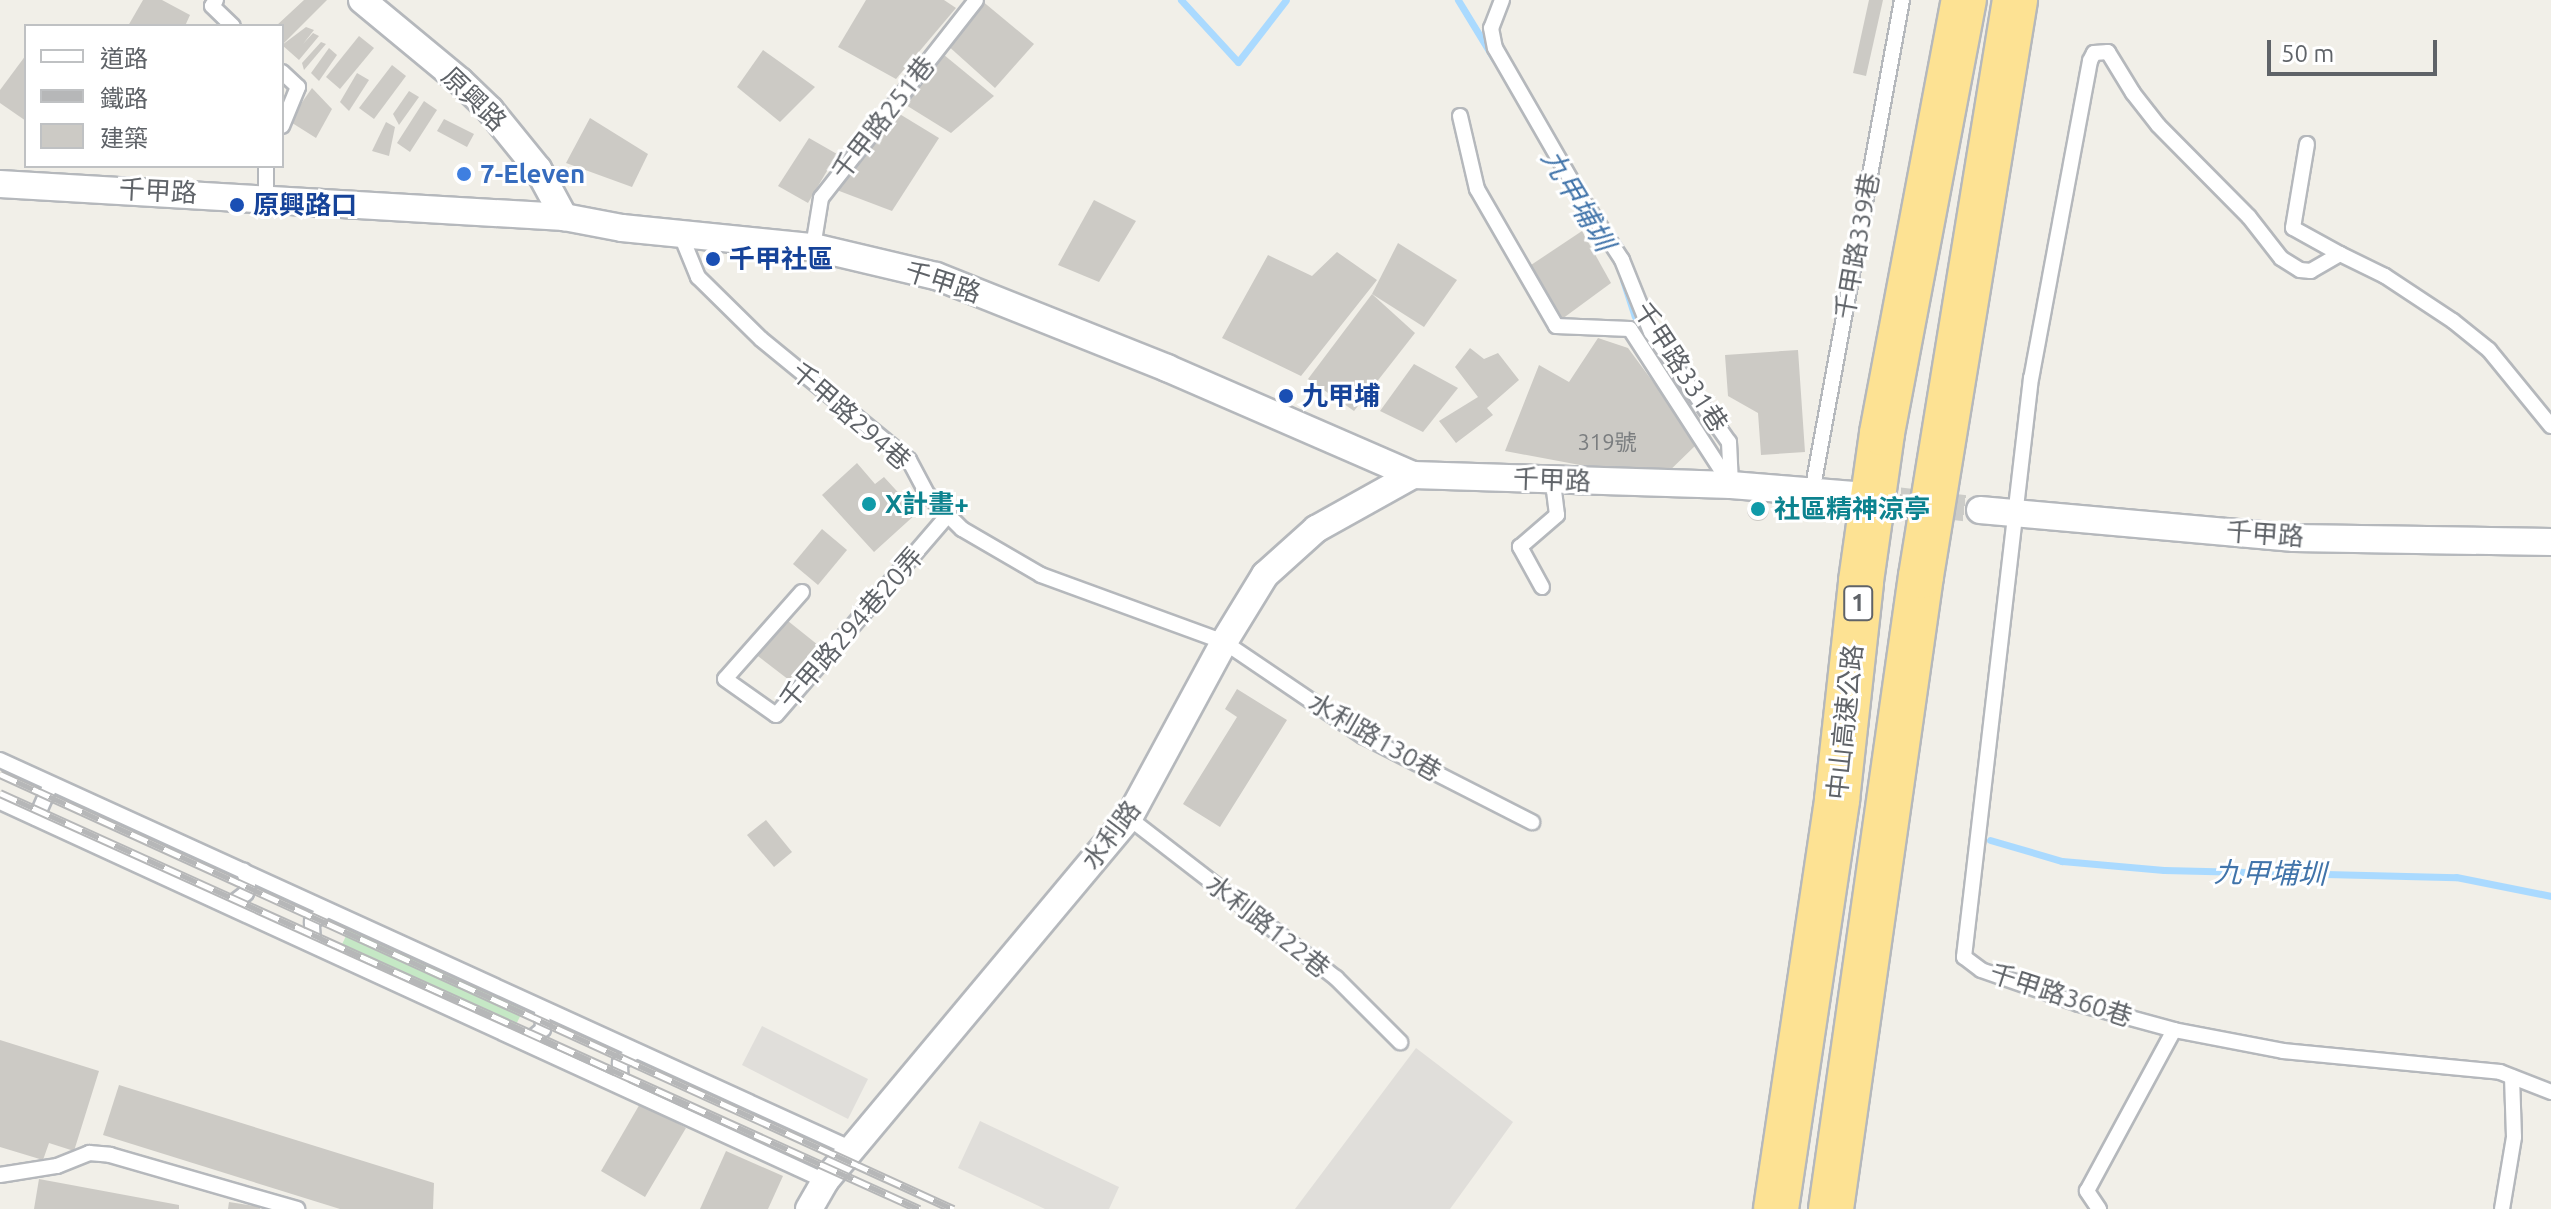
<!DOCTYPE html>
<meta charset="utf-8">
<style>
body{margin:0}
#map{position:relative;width:2551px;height:1209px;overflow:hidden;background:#f1efe8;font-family:Ubuntu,"Noto Sans TC",sans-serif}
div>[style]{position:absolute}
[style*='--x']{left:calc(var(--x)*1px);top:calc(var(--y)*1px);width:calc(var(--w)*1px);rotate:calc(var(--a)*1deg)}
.industrial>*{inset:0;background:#e0deda}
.green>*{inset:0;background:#c5e8c5}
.stream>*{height:7px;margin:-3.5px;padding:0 3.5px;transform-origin:3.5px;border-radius:3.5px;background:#aadaff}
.building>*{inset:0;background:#cccac5}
.round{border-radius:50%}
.street-tunnel>*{height:26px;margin-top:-13px;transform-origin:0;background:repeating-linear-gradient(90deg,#ccccc8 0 26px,transparent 0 39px)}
.roads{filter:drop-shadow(2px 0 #b5b8bc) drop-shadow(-2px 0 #b5b8bc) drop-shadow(0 2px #b5b8bc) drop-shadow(0 -2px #b5b8bc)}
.lane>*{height:14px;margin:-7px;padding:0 7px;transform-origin:7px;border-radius:7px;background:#fff}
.street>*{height:26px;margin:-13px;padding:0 13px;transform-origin:13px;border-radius:13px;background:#fff}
.highway>*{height:44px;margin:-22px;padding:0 22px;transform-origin:22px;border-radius:22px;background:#fde293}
.rail>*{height:9px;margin-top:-4.5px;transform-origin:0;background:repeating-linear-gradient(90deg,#fff 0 18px,#b6b7b8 0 36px);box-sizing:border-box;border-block:2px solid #b6b7b8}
.dots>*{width:22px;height:22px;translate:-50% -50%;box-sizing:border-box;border:4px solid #fff;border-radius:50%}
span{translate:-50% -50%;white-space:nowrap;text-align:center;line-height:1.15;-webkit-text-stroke:6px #fff;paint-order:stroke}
.number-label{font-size:22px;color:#7a7d7f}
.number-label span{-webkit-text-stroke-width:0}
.shield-label span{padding:2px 6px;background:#fff;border:2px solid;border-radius:6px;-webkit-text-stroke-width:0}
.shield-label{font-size:24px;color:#5f6368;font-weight:700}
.street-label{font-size:26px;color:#5f6368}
.shop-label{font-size:26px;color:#366cbe;font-weight:700}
.left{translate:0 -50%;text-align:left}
.transit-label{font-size:26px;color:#164399;font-weight:700}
.culture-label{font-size:26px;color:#0d838f;font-weight:700}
.water-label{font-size:28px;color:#4174aa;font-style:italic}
.legend{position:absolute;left:24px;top:24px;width:260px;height:144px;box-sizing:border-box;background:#fff;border:2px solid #bfc1c3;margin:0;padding:10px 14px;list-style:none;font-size:24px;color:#5f6368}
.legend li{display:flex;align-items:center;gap:16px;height:40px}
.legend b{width:40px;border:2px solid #bfc1c3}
.scale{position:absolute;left:2267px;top:40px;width:170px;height:36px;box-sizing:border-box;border:4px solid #5f6368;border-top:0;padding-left:10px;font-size:24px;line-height:28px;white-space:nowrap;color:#5f6368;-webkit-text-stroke:6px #fff;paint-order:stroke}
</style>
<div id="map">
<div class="industrial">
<i style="clip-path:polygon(762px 1026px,868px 1079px,848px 1119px,742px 1065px)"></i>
<i style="clip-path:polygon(1416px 1048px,1513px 1122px,1450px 1209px,1295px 1209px)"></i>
<i style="clip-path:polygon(980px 1121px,1119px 1187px,1109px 1209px,1045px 1209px,958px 1168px)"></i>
</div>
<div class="green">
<i style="clip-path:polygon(351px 925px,525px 1006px,513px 1031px,339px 951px)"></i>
</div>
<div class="stream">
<i style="--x:1181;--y:0;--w:84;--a:47.4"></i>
<i style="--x:1238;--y:62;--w:78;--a:-52.3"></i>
<i style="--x:1458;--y:0;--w:69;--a:58.6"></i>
<i style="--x:1623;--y:280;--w:38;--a:72"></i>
<i style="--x:1635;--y:316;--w:17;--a:59"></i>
<i style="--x:1990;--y:840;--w:75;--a:16.3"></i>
<i style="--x:2062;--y:861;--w:102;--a:5"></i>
<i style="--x:2164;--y:870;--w:292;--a:1.4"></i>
<i style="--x:2456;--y:877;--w:97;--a:11.3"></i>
</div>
<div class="building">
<i style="clip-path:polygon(143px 0,162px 0,190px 15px,185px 26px,128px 26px)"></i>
<i style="clip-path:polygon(304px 0,327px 0,282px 45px,282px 26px,276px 26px)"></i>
<i style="clip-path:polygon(866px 0,944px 0,956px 8px,896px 79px,838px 47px)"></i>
<i style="clip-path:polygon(981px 0,1034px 44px,995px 88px,946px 44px)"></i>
<i style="clip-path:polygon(1869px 0,1883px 0,1866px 76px,1853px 73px)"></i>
<i style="clip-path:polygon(306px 27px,314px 30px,303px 44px,313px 33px,319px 36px,299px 60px,282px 45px)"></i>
<i style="clip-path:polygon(359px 36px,374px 48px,340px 89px,326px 77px)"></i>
<i style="clip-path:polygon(321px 42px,326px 44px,304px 70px,302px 63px)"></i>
<i style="clip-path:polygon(329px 48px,337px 55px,319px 81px,311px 73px)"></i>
<i style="clip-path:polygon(763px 50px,815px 87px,780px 122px,737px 87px)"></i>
<i style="clip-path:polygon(938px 50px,994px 96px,951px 133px,901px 102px)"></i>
<i style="clip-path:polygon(26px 55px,26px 121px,0 103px,0 90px)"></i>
<i style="clip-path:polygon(392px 65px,406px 76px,374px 119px,359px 108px)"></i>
<i style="clip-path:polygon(357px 73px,369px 80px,349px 111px,340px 102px)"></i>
<i style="clip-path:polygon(312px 88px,332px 109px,316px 138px,289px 121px)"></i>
<i style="clip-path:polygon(409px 91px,419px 97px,399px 125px,393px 114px)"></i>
<i style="clip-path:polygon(424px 101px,437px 110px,410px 152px,397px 143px)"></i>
<i style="clip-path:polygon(893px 110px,939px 138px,892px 211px,834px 189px)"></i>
<i style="clip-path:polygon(590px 118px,648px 154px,632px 187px,566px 163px)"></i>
<i style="clip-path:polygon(444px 119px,474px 134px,467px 147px,437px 131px)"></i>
<i style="clip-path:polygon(386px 122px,395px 127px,389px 156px,372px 151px)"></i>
<i style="clip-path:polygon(809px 138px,837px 154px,808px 203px,778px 186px)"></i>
<i style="clip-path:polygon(1094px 200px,1136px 221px,1099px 282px,1058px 265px)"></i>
<i style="clip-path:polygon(1582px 231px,1611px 283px,1562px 319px,1525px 269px)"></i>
<i style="clip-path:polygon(1398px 243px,1457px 280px,1424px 327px,1372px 294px)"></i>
<i style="clip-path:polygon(1337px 252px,1377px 280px,1301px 376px,1222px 338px,1268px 255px,1312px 276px)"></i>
<i style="clip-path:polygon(1372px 294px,1415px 333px,1354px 411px,1308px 379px)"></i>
<i style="clip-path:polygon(1598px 338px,1628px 348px,1698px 443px,1660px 480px,1505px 451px,1539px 365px,1569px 382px)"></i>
<i style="clip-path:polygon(1470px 348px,1484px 359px,1498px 353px,1519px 380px,1487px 408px,1493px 415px,1456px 443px,1439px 421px,1478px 397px,1455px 367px)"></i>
<i style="clip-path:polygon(1798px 350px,1805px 452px,1761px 455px,1758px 413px,1728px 396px,1725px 355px)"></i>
<i style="clip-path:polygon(1414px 364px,1458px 388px,1423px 432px,1380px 411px)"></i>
<i style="clip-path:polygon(857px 463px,875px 484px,884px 477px,917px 513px,874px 552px,822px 495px)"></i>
<i class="round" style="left:1747px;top:499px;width:22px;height:22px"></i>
<i style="clip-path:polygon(822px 529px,847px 550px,818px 585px,793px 564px)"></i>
<i style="clip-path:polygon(783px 617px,818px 645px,789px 680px,754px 653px)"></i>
<i style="clip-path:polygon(1237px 689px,1287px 720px,1220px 827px,1183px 804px,1237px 717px,1225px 709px)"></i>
<i style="clip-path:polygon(766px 820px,792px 852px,774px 867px,747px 835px)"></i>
<i style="clip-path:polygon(0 1040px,99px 1071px,74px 1151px,49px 1143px,43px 1160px,0 1147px)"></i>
<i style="clip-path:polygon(119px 1085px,434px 1183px,433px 1209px,340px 1209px,103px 1135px)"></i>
<i style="clip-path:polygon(641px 1102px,686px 1128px,645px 1197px,601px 1171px)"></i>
<i style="clip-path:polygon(726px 1151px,783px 1176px,768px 1209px,700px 1209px)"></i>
<i style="clip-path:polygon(39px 1179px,179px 1205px,179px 1209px,34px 1209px)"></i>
<i style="clip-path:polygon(229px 1202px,260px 1207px,260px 1209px,228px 1209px)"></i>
</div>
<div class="street-tunnel">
<i style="--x:1861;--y:496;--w:120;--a:6.7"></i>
</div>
<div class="roads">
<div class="lane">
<i style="--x:216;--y:0;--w:7;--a:124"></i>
<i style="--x:212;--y:6;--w:29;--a:44"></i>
<i style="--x:1502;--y:0;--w:30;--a:111"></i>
<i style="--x:1491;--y:28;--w:20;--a:79"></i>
<i style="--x:1495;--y:48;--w:174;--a:60.1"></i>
<i style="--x:1582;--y:199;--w:73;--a:56.7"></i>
<i style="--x:1622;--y:260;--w:78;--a:68.1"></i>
<i style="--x:1651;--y:332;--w:135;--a:54.7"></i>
<i style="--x:1729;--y:442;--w:43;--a:87.3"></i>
<i style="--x:282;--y:72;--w:22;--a:43"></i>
<i style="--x:298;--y:87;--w:42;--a:112.3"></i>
<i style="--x:1460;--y:116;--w:75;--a:76.9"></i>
<i style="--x:1477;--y:189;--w:158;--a:60"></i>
<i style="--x:1556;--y:326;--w:74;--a:2.3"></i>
<i style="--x:1630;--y:329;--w:186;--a:57.1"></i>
<i style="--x:2307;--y:144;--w:85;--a:99.5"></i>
<i style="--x:2293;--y:228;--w:54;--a:29"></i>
<i style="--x:266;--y:166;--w:32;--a:90"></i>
<i style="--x:680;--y:233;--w:48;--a:67.8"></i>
<i style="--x:698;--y:277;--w:88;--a:44.5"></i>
<i style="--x:761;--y:339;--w:191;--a:39.3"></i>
<i style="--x:909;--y:460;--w:40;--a:62"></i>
<i style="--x:928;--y:495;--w:48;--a:45"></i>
<i style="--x:962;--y:529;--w:91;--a:30.2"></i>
<i style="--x:1041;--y:575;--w:195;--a:20.1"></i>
<i style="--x:1224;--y:642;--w:168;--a:34.1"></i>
<i style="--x:1363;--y:736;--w:190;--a:27"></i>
<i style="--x:813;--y:247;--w:50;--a:-80.7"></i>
<i style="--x:821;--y:198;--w:251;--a:-51.9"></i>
<i style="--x:2551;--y:426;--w:98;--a:-129.2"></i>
<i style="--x:2489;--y:350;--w:46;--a:-141.1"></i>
<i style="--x:2453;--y:321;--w:82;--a:-146.5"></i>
<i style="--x:2385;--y:276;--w:50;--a:-153.9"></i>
<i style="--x:2340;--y:254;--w:34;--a:150"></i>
<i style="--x:2311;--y:271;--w:11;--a:-175"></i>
<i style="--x:2300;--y:270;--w:22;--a:-148"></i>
<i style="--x:2281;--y:258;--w:52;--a:-128"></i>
<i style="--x:2249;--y:217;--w:129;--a:-134.7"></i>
<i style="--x:2158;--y:125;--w:41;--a:-128"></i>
<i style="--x:2133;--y:93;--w:48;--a:-121.4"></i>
<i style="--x:2108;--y:52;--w:14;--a:176"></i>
<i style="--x:2094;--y:53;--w:9;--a:117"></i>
<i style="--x:2090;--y:61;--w:322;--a:100.5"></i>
<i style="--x:2031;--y:378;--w:583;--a:96.6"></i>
<i style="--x:1964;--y:957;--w:21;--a:37"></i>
<i style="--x:1981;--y:970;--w:104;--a:19.1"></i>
<i style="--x:2079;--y:1004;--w:98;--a:15.3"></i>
<i style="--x:2174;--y:1030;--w:111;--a:10.9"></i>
<i style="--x:2283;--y:1051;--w:218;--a:5.5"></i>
<i style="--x:2500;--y:1072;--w:55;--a:21.4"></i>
<i style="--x:1812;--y:492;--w:500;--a:-79.63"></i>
<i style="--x:1542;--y:587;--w:46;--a:-118.8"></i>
<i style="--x:1520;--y:547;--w:49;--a:-40.9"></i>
<i style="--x:1557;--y:515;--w:35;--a:-97"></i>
<i style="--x:802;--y:592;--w:116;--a:131.5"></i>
<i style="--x:725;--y:679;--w:62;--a:35.2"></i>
<i style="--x:776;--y:715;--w:262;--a:-49.3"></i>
<i style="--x:0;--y:760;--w:937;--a:24.54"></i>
<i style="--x:0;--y:802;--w:908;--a:24.67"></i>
<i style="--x:36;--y:818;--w:37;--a:-66"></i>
<i style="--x:1129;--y:818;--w:262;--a:37.7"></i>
<i style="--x:1336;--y:978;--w:91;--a:45"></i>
<i style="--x:229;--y:906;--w:21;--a:-37"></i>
<i style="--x:246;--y:893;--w:8;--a:-76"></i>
<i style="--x:248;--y:885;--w:15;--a:-106"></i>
<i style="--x:313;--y:944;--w:22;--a:-93"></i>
<i style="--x:312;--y:922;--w:19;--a:-39"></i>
<i style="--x:526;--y:1043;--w:22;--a:-39"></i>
<i style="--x:543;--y:1029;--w:20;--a:-93"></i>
<i style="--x:621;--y:1085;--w:22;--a:-93"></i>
<i style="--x:620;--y:1063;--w:20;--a:-37"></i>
<i style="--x:0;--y:1175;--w:58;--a:-9"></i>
<i style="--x:57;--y:1166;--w:35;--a:-22"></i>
<i style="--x:89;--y:1153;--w:21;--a:5"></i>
<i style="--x:110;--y:1155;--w:195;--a:16.1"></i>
<i style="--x:2099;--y:1209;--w:22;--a:-124"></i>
<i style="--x:2087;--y:1191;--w:183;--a:-61.6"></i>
<i style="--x:2502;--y:1209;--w:73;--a:-80.5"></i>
<i style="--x:2514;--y:1137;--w:60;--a:-91.9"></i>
</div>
<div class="street">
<i style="--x:362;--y:0;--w:127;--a:39.6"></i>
<i style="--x:460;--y:81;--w:42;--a:44"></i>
<i style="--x:490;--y:110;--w:76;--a:50.9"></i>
<i style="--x:538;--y:169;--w:55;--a:61.6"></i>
<i style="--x:0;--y:184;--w:565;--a:3.35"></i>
<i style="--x:564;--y:217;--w:59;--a:10.7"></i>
<i style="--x:622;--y:228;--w:192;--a:5.7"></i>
<i style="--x:813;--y:247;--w:126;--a:13.3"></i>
<i style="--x:936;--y:276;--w:249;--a:21.7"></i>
<i style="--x:1167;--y:368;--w:268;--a:23.5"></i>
<i style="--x:1413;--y:475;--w:318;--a:1.8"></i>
<i style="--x:1731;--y:485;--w:123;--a:4.6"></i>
<i style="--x:1980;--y:510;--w:315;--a:5.1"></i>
<i style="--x:2294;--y:538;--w:257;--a:0.9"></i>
<i style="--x:809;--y:1209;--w:32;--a:-60"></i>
<i style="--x:825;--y:1181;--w:473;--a:-50.1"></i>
<i style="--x:1129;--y:818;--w:200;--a:-61.6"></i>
<i style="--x:1224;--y:642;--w:79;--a:-58.5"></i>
<i style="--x:1265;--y:575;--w:69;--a:-42"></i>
<i style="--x:1316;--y:529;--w:111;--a:-29.1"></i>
</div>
<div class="highway">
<i style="--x:1776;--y:1209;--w:414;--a:-81.5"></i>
<i style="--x:1837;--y:800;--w:220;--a:-83.7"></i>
<i style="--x:1861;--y:581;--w:149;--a:-81.9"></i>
<i style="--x:1882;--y:433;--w:441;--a:-79.3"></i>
<i style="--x:1831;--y:1209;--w:639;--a:-81.91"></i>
<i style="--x:1921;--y:576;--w:584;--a:-80.73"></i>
</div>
</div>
<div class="rail">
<i style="--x:0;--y:774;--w:1048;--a:24.53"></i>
<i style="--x:0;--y:793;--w:1009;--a:24.35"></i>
</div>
<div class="dots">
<i style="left:464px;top:174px;background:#3f7fe0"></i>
<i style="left:237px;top:205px;background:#1a4fb4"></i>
<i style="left:713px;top:259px;background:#1a4fb4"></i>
<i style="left:1286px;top:396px;background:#1a4fb4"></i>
<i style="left:869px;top:504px;background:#0f9aa8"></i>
<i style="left:1758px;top:509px;background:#0f9aa8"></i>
</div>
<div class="number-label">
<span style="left:1607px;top:442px">319號</span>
</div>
<div class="shield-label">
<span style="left:1858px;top:603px">1</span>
</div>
<div class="street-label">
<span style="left:474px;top:99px;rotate:44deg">原興路</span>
<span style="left:883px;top:118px;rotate:-52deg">千甲路251巷</span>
<span style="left:158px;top:191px;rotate:3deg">千甲路</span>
<span style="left:1857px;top:246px;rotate:-80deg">千甲路339巷</span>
<span style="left:943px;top:282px;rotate:18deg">千甲路</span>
<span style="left:1681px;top:367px;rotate:57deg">千甲路331巷</span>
<span style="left:851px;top:416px;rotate:41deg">千甲路294巷</span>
<span style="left:1552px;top:480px;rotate:2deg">千甲路</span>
<span style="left:2265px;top:534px;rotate:4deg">千甲路</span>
<span style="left:851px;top:628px;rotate:-49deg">千甲路294巷20弄</span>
<span style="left:1845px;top:722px;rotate:-84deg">中山高速公路</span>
<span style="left:1375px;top:737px;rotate:30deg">水利路130巷</span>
<span style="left:1111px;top:835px;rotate:-53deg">水利路</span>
<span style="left:1268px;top:926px;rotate:38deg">水利路122巷</span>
<span style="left:2061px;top:995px;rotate:18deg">千甲路360巷</span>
</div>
<div class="shop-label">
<span class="left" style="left:480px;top:174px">7-Eleven</span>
</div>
<div class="transit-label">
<span class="left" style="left:253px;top:205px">原興路口</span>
<span class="left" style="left:729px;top:259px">千甲社區</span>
<span class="left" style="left:1302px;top:396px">九甲埔</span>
</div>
<div class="culture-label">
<span class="left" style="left:885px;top:504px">X計畫+</span>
<span class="left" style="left:1774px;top:509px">社區精神涼亭</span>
</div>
<div class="water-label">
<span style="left:1578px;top:200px;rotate:59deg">九甲埔圳</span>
<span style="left:2270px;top:873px;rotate:1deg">九甲埔圳</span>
</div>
<ul class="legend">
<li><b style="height:10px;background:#fff"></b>道路</li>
<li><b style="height:10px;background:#b6b7b8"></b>鐵路</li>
<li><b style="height:22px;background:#cccac5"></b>建築</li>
</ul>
<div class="scale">50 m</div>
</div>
